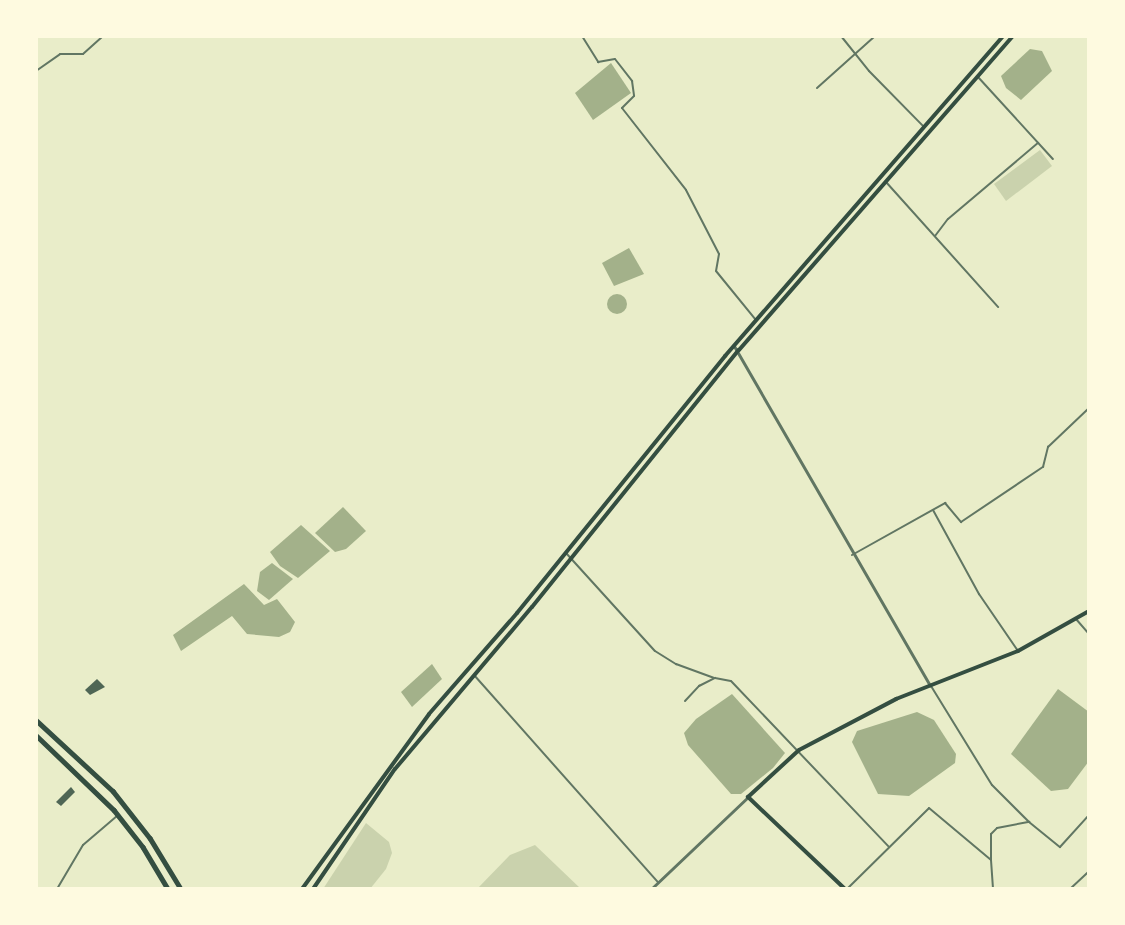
<!DOCTYPE html>
<style>
body{margin:0}
#map{position:relative;width:1125px;height:925px;overflow:hidden;background:#e9edc9;font-family:"Playfair Display",serif}
div>[style]{position:absolute}
[style*='--x']{left:calc(var(--x)*1px);top:calc(var(--y)*1px);width:calc(var(--w)*1px);rotate:calc(var(--a)*1deg)}
.green>*{inset:0;background:#cad2ad}
.water>*{inset:0;background:#a3b18a}
.round{border-radius:50%}
.building>*{inset:0;background:#4f6655}
.minor>*{height:2px;margin:-1px;padding:0 1px;transform-origin:1px;border-radius:1px;background:#617663}
.tertiary>*{height:3px;margin:-1.5px;padding:0 1.5px;transform-origin:1.5px;border-radius:1.5px;background:#617663}
.secondary>*{height:4px;margin:-2px;padding:0 2px;transform-origin:2px;border-radius:2px;background:#344e41}
.trunk>*{height:4.5px;margin:-2.25px;padding:0 2.25px;transform-origin:2.25px;border-radius:2.25px;background:#344e41}
span{translate:-50% -50%;white-space:nowrap;text-align:center;line-height:1.15;-webkit-text-stroke:6px #fefae0;paint-order:stroke}
.frame{position:absolute;inset:0;border:38px solid #fefae0;pointer-events:none}
</style>
<div id="map">
<div class="green">
<i style="clip-path:polygon(1040px 150px,1052px 166px,1006px 201px,994px 184px)"></i>
<i style="clip-path:polygon(366px 823px,389px 842px,392px 853px,386px 869px,370px 889px,323px 889px)"></i>
<i style="clip-path:polygon(535px 845px,581px 889px,477px 889px,510px 855px)"></i>
</div>
<div class="water">
<i style="clip-path:polygon(1030px 49px,1042px 51px,1052px 71px,1021px 100px,1006px 88px,1001px 76px)"></i>
<i style="clip-path:polygon(611px 63px,631px 93px,593px 120px,575px 93px)"></i>
<i style="clip-path:polygon(629px 248px,644px 274px,614px 286px,602px 263px)"></i>
<i class="round" style="left:607px;top:294px;width:20px;height:20px"></i>
<i style="clip-path:polygon(343px 507px,366px 531px,346px 549px,335px 552px,315px 533px)"></i>
<i style="clip-path:polygon(301px 525px,330px 551px,298px 578px,280px 566px,270px 552px)"></i>
<i style="clip-path:polygon(272px 563px,293px 579px,269px 600px,257px 591px,260px 572px)"></i>
<i style="clip-path:polygon(244px 584px,264px 605px,277px 599px,295px 622px,290px 632px,279px 637px,247px 634px,232px 616px,181px 651px,173px 635px)"></i>
<i style="clip-path:polygon(432px 664px,442px 679px,412px 707px,401px 692px)"></i>
<i style="clip-path:polygon(1058px 689px,1089px 712px,1089px 761px,1068px 789px,1051px 791px,1011px 754px)"></i>
<i style="clip-path:polygon(732px 694px,785px 753px,773px 768px,741px 794px,731px 794px,688px 745px,684px 733px,696px 719px)"></i>
<i style="clip-path:polygon(917px 712px,934px 720px,956px 754px,955px 763px,909px 796px,878px 794px,852px 742px,857px 731px)"></i>
</div>
<div class="building">
<i style="clip-path:polygon(97px 679px,105px 687px,90px 695px,85px 690px)"></i>
<i style="clip-path:polygon(71px 787px,75px 792px,61px 806px,56px 802px)"></i>
</div>
<div class="minor">
<i style="--x:582;--y:36;--w:31;--a:58"></i>
<i style="--x:598;--y:62;--w:17;--a:-10"></i>
<i style="--x:615;--y:59;--w:28;--a:52"></i>
<i style="--x:632;--y:81;--w:15;--a:82"></i>
<i style="--x:634;--y:96;--w:17;--a:135"></i>
<i style="--x:622;--y:108;--w:104;--a:52"></i>
<i style="--x:686;--y:190;--w:72;--a:62.7"></i>
<i style="--x:719;--y:254;--w:17;--a:100"></i>
<i style="--x:716;--y:271;--w:63;--a:50.8"></i>
<i style="--x:841;--y:36;--w:45;--a:51.3"></i>
<i style="--x:869;--y:71;--w:78;--a:45.5"></i>
<i style="--x:36;--y:71;--w:29;--a:-35"></i>
<i style="--x:60;--y:54;--w:23;--a:0"></i>
<i style="--x:83;--y:54;--w:27;--a:-42"></i>
<i style="--x:978;--y:77;--w:111;--a:47.6"></i>
<i style="--x:817;--y:88;--w:78;--a:-41.9"></i>
<i style="--x:886;--y:182;--w:168;--a:48.1"></i>
<i style="--x:935;--y:236;--w:21;--a:-53"></i>
<i style="--x:948;--y:219;--w:118;--a:-40.2"></i>
<i style="--x:933;--y:510;--w:96;--a:61.3"></i>
<i style="--x:979;--y:594;--w:69;--a:55.6"></i>
<i style="--x:566;--y:553;--w:132;--a:47.8"></i>
<i style="--x:655;--y:651;--w:25;--a:32"></i>
<i style="--x:676;--y:664;--w:40;--a:20.2"></i>
<i style="--x:852;--y:555;--w:107;--a:-29.2"></i>
<i style="--x:945;--y:503;--w:25;--a:50"></i>
<i style="--x:961;--y:522;--w:99;--a:-33.9"></i>
<i style="--x:1043;--y:467;--w:21;--a:-76"></i>
<i style="--x:1048;--y:447;--w:57;--a:-43.6"></i>
<i style="--x:1076;--y:619;--w:20;--a:49"></i>
<i style="--x:474;--y:675;--w:277;--a:48.4"></i>
<i style="--x:931;--y:686;--w:116;--a:58.4"></i>
<i style="--x:992;--y:785;--w:52;--a:45"></i>
<i style="--x:685;--y:701;--w:21;--a:-47"></i>
<i style="--x:699;--y:686;--w:18;--a:-27"></i>
<i style="--x:715;--y:678;--w:16;--a:11"></i>
<i style="--x:731;--y:681;--w:228;--a:46.4"></i>
<i style="--x:991;--y:860;--w:26;--a:-90"></i>
<i style="--x:991;--y:834;--w:8;--a:-45"></i>
<i style="--x:997;--y:828;--w:33;--a:-11"></i>
<i style="--x:1029;--y:822;--w:40;--a:39"></i>
<i style="--x:1060;--y:847;--w:43;--a:-47.8"></i>
<i style="--x:57;--y:889;--w:51;--a:-59.4"></i>
<i style="--x:83;--y:845;--w:45;--a:-40.5"></i>
<i style="--x:847;--y:889;--w:115;--a:-44.6"></i>
<i style="--x:929;--y:808;--w:81;--a:40"></i>
<i style="--x:991;--y:860;--w:29;--a:86"></i>
<i style="--x:1070;--y:889;--w:26;--a:-43"></i>
</div>
<div class="tertiary">
<i style="--x:734;--y:346;--w:392;--a:60"></i>
<i style="--x:651;--y:889;--w:134;--a:-43.5"></i>
</div>
<div class="secondary">
<i style="--x:302;--y:889;--w:216;--a:-54"></i>
<i style="--x:429;--y:714;--w:134;--a:-48.9"></i>
<i style="--x:517;--y:613;--w:331;--a:-51"></i>
<i style="--x:725;--y:356;--w:424;--a:-49"></i>
<i style="--x:313;--y:889;--w:145;--a:-55.7"></i>
<i style="--x:395;--y:769;--w:212;--a:-49.8"></i>
<i style="--x:532;--y:607;--w:330;--a:-51.2"></i>
<i style="--x:739;--y:350;--w:417;--a:-48.9"></i>
<i style="--x:845;--y:889;--w:134;--a:-136.5"></i>
<i style="--x:748;--y:797;--w:69;--a:-42.7"></i>
<i style="--x:799;--y:750;--w:110;--a:-27.7"></i>
<i style="--x:896;--y:699;--w:131;--a:-21.5"></i>
<i style="--x:1018;--y:651;--w:81;--a:-29.4"></i>
</div>
<div class="trunk">
<i style="--x:36;--y:720;--w:105;--a:42.7"></i>
<i style="--x:113;--y:791;--w:60;--a:51.8"></i>
<i style="--x:150;--y:838;--w:60;--a:58.7"></i>
<i style="--x:36;--y:735;--w:108;--a:43.9"></i>
<i style="--x:114;--y:810;--w:47;--a:51.9"></i>
<i style="--x:143;--y:847;--w:49;--a:59.2"></i>
</div>
<div class="frame"></div>
</div>
